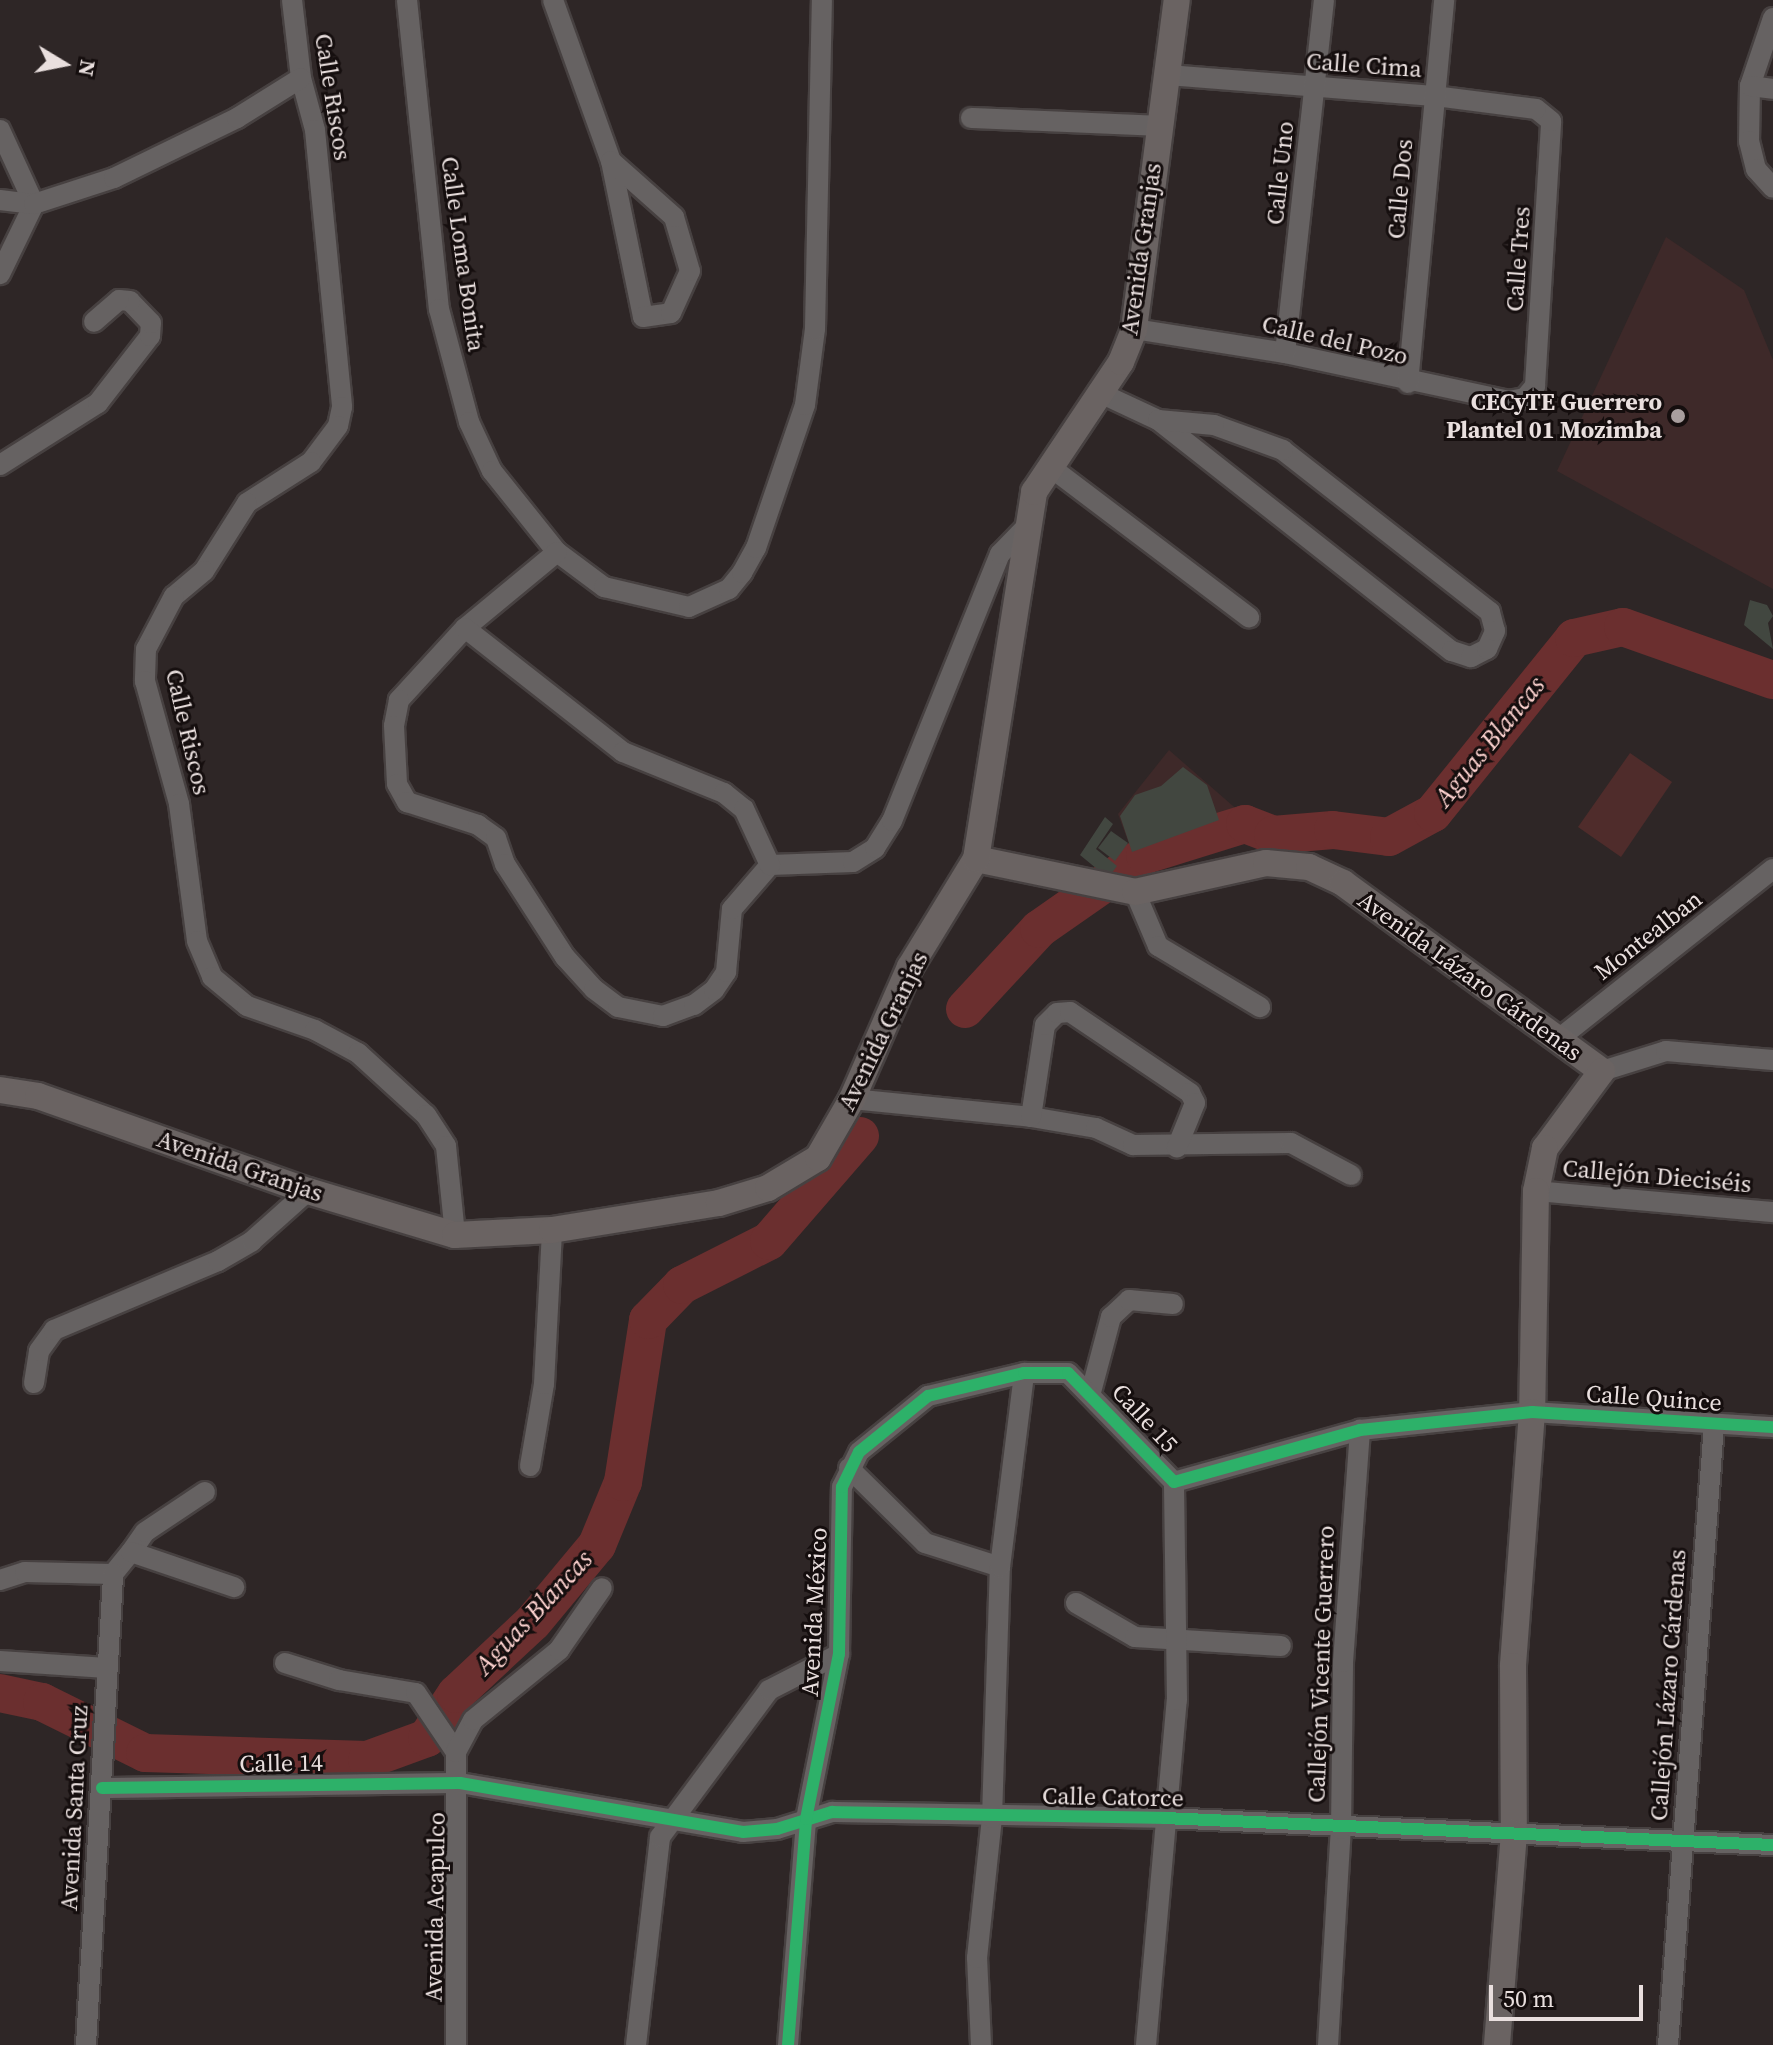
<!DOCTYPE html>
<meta charset="utf-8">
<style>
body{margin:0}
#map{position:relative;width:1773px;height:2045px;overflow:hidden;background:#2e2626;font-family:"Source Serif 4",serif}
div>[style]{position:absolute}
[style*='--x']{left:calc(var(--x)*1px);top:calc(var(--y)*1px);width:calc(var(--w)*1px);rotate:calc(var(--a)*1deg)}
.built>*{inset:0;background:#3e2929}
.green>*{inset:0;background:#4f2c2b}
.river>*{height:38px;margin:-19px;padding:0 19px;transform-origin:19px;border-radius:19px;background:#6b2f2f}
.building>*{inset:0;background:#424740}
.roads{filter:drop-shadow(2px 0 #474141) drop-shadow(-2px 0 #474141) drop-shadow(0 2px #474141) drop-shadow(0 -2px #474141)}
.minor>*{height:20px;margin:-10px;padding:0 10px;transform-origin:10px;border-radius:10px;background:#666262}
.major>*{height:26px;margin:-13px;padding:0 13px;transform-origin:13px;border-radius:13px;background:#6a6362}
.cycleway>*{height:12px;margin:-6px;padding:0 6px;transform-origin:6px;border-radius:6px;background:#2db169}
.dots>*{width:22px;height:22px;translate:-50% -50%;box-sizing:border-box;border:4px solid #150e0e;border-radius:50%}
span{translate:-50% -50%;white-space:nowrap;text-align:center;line-height:1.15;-webkit-text-stroke:6px #150e0e;paint-order:stroke}
.street-label{font-size:24px;color:#e9dfde}
.poi-label{font-size:24px;color:#e9dfde;font-weight:700}
.right{translate:-100% -50%;text-align:right}
.water-label{font-size:26px;color:#fed3d0;font-style:italic}
.north{position:absolute;left:24px;top:24px;width:80px;height:80px;-webkit-text-stroke:6px #150e0e;paint-order:stroke;rotate:100deg;font-size:22px;font-weight:700;line-height:32px;text-align:center;color:#e9dfde}
.north::after{content:'';display:block;margin:auto;width:28px;height:36px;background:#e9dfde;clip-path:polygon(50% 0,100% 100%,50% 72%,0 100%)}
.scale{position:absolute;left:1489px;top:1985px;width:154px;height:36px;box-sizing:border-box;border:4px solid #e9dfde;border-top:0;padding-left:10px;font-size:24px;line-height:28px;white-space:nowrap;color:#e9dfde;-webkit-text-stroke:6px #150e0e;paint-order:stroke}
</style>
<div id="map">
<div class="built">
<i style="clip-path:polygon(1666px 237px,1744px 290px,1773px 360px,1773px 589px,1557px 471px)"></i>
<i style="clip-path:polygon(1169px 750px,1241px 813px,1133px 855px,1118px 814px)"></i>
</div>
<div class="green">
<i style="clip-path:polygon(1630px 753px,1672px 782px,1621px 857px,1578px 827px)"></i>
</div>
<div class="river">
<i style="--x:965;--y:1009;--w:109;--a:-47.2"></i>
<i style="--x:1039;--y:929;--w:129;--a:-34.9"></i>
<i style="--x:1145;--y:855;--w:105;--a:-17.2"></i>
<i style="--x:1245;--y:824;--w:30;--a:21"></i>
<i style="--x:1273;--y:835;--w:60;--a:-4.8"></i>
<i style="--x:1333;--y:830;--w:56;--a:7.1"></i>
<i style="--x:1389;--y:837;--w:50;--a:-28.6"></i>
<i style="--x:1433;--y:813;--w:225;--a:-51.1"></i>
<i style="--x:1574;--y:638;--w:50;--a:-12.7"></i>
<i style="--x:1623;--y:627;--w:159;--a:19.5"></i>
<i style="--x:0;--y:1693;--w:43;--a:12.1"></i>
<i style="--x:42;--y:1702;--w:115;--a:26.3"></i>
<i style="--x:145;--y:1753;--w:222;--a:1.8"></i>
<i style="--x:367;--y:1760;--w:64;--a:-20.1"></i>
<i style="--x:427;--y:1738;--w:53;--a:-56.6"></i>
<i style="--x:456;--y:1694;--w:105;--a:-43.1"></i>
<i style="--x:533;--y:1622;--w:100;--a:-50.3"></i>
<i style="--x:597;--y:1545;--w:68;--a:-67.6"></i>
<i style="--x:623;--y:1482;--w:164;--a:-81.2"></i>
<i style="--x:648;--y:1320;--w:49;--a:-45.8"></i>
<i style="--x:682;--y:1285;--w:97;--a:-26.8"></i>
<i style="--x:769;--y:1241;--w:139;--a:-49.1"></i>
</div>
<div class="building">
<i style="clip-path:polygon(1750px 600px,1767px 605px,1773px 616px,1768px 623px,1773px 649px,1744px 625px)"></i>
<i style="clip-path:polygon(1183px 767px,1207px 785px,1219px 820px,1132px 852px,1120px 816px,1135px 795px,1161px 786px)"></i>
<i style="clip-path:polygon(1105px 817px,1113px 824px,1096px 849px,1117px 866px,1108px 878px,1080px 855px)"></i>
<i style="clip-path:polygon(1111px 831px,1128px 843px,1115px 861px,1098px 848px)"></i>
</div>
<div class="roads">
<div class="minor">
<i style="--x:292;--y:0;--w:79;--a:83.4"></i>
<i style="--x:301;--y:78;--w:54;--a:74.9"></i>
<i style="--x:315;--y:130;--w:278;--a:84.4"></i>
<i style="--x:342;--y:407;--w:19;--a:102"></i>
<i style="--x:338;--y:426;--w:45;--a:126.9"></i>
<i style="--x:311;--y:462;--w:76;--a:147.4"></i>
<i style="--x:247;--y:503;--w:80;--a:122.3"></i>
<i style="--x:204;--y:571;--w:39;--a:140"></i>
<i style="--x:174;--y:596;--w:60;--a:117.8"></i>
<i style="--x:146;--y:649;--w:32;--a:92"></i>
<i style="--x:145;--y:681;--w:128;--a:74.5"></i>
<i style="--x:179;--y:804;--w:138;--a:82.5"></i>
<i style="--x:197;--y:941;--w:39;--a:67"></i>
<i style="--x:212;--y:977;--w:45;--a:39.6"></i>
<i style="--x:247;--y:1006;--w:72;--a:19.4"></i>
<i style="--x:315;--y:1030;--w:49;--a:28.1"></i>
<i style="--x:358;--y:1053;--w:92;--a:42.4"></i>
<i style="--x:426;--y:1115;--w:37;--a:57"></i>
<i style="--x:446;--y:1146;--w:89;--a:84.2"></i>
<i style="--x:407;--y:0;--w:311;--a:84.1"></i>
<i style="--x:439;--y:309;--w:117;--a:75.1"></i>
<i style="--x:469;--y:422;--w:54;--a:64.9"></i>
<i style="--x:492;--y:471;--w:104;--a:51.3"></i>
<i style="--x:557;--y:552;--w:59;--a:36.7"></i>
<i style="--x:604;--y:587;--w:87;--a:13.2"></i>
<i style="--x:689;--y:607;--w:44;--a:-24.2"></i>
<i style="--x:729;--y:589;--w:21;--a:-51"></i>
<i style="--x:742;--y:573;--w:29;--a:-61"></i>
<i style="--x:756;--y:548;--w:151;--a:-71.1"></i>
<i style="--x:805;--y:405;--w:77;--a:-82.5"></i>
<i style="--x:815;--y:329;--w:329;--a:-88.8"></i>
<i style="--x:553;--y:0;--w:171;--a:70.2"></i>
<i style="--x:611;--y:161;--w:159;--a:78.4"></i>
<i style="--x:643;--y:317;--w:28;--a:-8"></i>
<i style="--x:671;--y:313;--w:46;--a:-65.7"></i>
<i style="--x:690;--y:271;--w:56;--a:-106.5"></i>
<i style="--x:674;--y:217;--w:84;--a:-138.4"></i>
<i style="--x:1773;--y:18;--w:72;--a:108.7"></i>
<i style="--x:1750;--y:86;--w:55;--a:91"></i>
<i style="--x:1749;--y:141;--w:29;--a:76"></i>
<i style="--x:1756;--y:169;--w:25;--a:48"></i>
<i style="--x:1750;--y:86;--w:23;--a:7"></i>
<i style="--x:971;--y:118;--w:187;--a:2.4"></i>
<i style="--x:0;--y:130;--w:81;--a:65.3"></i>
<i style="--x:34;--y:204;--w:78;--a:115.9"></i>
<i style="--x:0;--y:200;--w:34;--a:7"></i>
<i style="--x:34;--y:204;--w:84;--a:-18"></i>
<i style="--x:114;--y:178;--w:137;--a:-26"></i>
<i style="--x:237;--y:118;--w:75;--a:-32"></i>
<i style="--x:1134;--y:329;--w:153;--a:9"></i>
<i style="--x:1285;--y:353;--w:228;--a:12.1"></i>
<i style="--x:1508;--y:401;--w:17;--a:-10"></i>
<i style="--x:1525;--y:398;--w:16;--a:-50"></i>
<i style="--x:1535;--y:386;--w:265;--a:-86.5"></i>
<i style="--x:1551;--y:121;--w:19;--a:-141"></i>
<i style="--x:1536;--y:109;--w:103;--a:-172.7"></i>
<i style="--x:1434;--y:96;--w:267;--a:-175.5"></i>
<i style="--x:1285;--y:353;--w:355;--a:-83.7"></i>
<i style="--x:1408;--y:383;--w:385;--a:-84.6"></i>
<i style="--x:1098;--y:392;--w:66;--a:25"></i>
<i style="--x:1158;--y:420;--w:374;--a:38.2"></i>
<i style="--x:1452;--y:651;--w:20;--a:18"></i>
<i style="--x:1471;--y:657;--w:18;--a:-27"></i>
<i style="--x:1487;--y:649;--w:20;--a:-66"></i>
<i style="--x:1495;--y:631;--w:20;--a:-105"></i>
<i style="--x:1490;--y:612;--w:263;--a:-142"></i>
<i style="--x:1283;--y:450;--w:73;--a:-160.1"></i>
<i style="--x:1214;--y:425;--w:56;--a:-174.9"></i>
<i style="--x:0;--y:465;--w:116;--a:-32.3"></i>
<i style="--x:98;--y:403;--w:85;--a:-52.2"></i>
<i style="--x:150;--y:336;--w:13;--a:-86"></i>
<i style="--x:151;--y:323;--w:30;--a:-134"></i>
<i style="--x:130;--y:301;--w:11;--a:-175"></i>
<i style="--x:119;--y:300;--w:33;--a:139"></i>
<i style="--x:1049;--y:466;--w:251;--a:37.1"></i>
<i style="--x:557;--y:552;--w:119;--a:140.4"></i>
<i style="--x:465;--y:628;--w:98;--a:132.5"></i>
<i style="--x:399;--y:700;--w:26;--a:101"></i>
<i style="--x:394;--y:726;--w:58;--a:87"></i>
<i style="--x:397;--y:784;--w:21;--a:61"></i>
<i style="--x:407;--y:802;--w:75;--a:17.9"></i>
<i style="--x:478;--y:825;--w:22;--a:36"></i>
<i style="--x:496;--y:838;--w:28;--a:71"></i>
<i style="--x:505;--y:864;--w:111;--a:57.2"></i>
<i style="--x:565;--y:957;--w:43;--a:47.8"></i>
<i style="--x:594;--y:989;--w:30;--a:37"></i>
<i style="--x:618;--y:1007;--w:46;--a:11.3"></i>
<i style="--x:663;--y:1016;--w:33;--a:-20"></i>
<i style="--x:694;--y:1005;--w:25;--a:-37"></i>
<i style="--x:714;--y:990;--w:22;--a:-56"></i>
<i style="--x:726;--y:972;--w:63;--a:-84.6"></i>
<i style="--x:732;--y:909;--w:58;--a:-49.2"></i>
<i style="--x:770;--y:865;--w:83;--a:-2.1"></i>
<i style="--x:853;--y:862;--w:26;--a:-32"></i>
<i style="--x:875;--y:848;--w:32;--a:-58"></i>
<i style="--x:892;--y:821;--w:288;--a:-68"></i>
<i style="--x:1000;--y:554;--w:37;--a:-46"></i>
<i style="--x:465;--y:628;--w:201;--a:38.1"></i>
<i style="--x:623;--y:752;--w:109;--a:22.1"></i>
<i style="--x:724;--y:793;--w:26;--a:39"></i>
<i style="--x:744;--y:809;--w:62;--a:65.1"></i>
<i style="--x:1135;--y:892;--w:59;--a:66.9"></i>
<i style="--x:1158;--y:946;--w:119;--a:30.9"></i>
<i style="--x:1556;--y:1041;--w:277;--a:-38.4"></i>
<i style="--x:1602;--y:1071;--w:67;--a:-17.4"></i>
<i style="--x:1666;--y:1051;--w:107;--a:4.8"></i>
<i style="--x:852;--y:1099;--w:180;--a:5.7"></i>
<i style="--x:1031;--y:1117;--w:66;--a:9.6"></i>
<i style="--x:1096;--y:1128;--w:41;--a:24.7"></i>
<i style="--x:1133;--y:1145;--w:158;--a:-0.7"></i>
<i style="--x:1291;--y:1143;--w:68;--a:28.1"></i>
<i style="--x:1031;--y:1117;--w:93;--a:-81.3"></i>
<i style="--x:1045;--y:1025;--w:17;--a:-45"></i>
<i style="--x:1057;--y:1013;--w:13;--a:-4"></i>
<i style="--x:1070;--y:1012;--w:145;--a:34"></i>
<i style="--x:1190;--y:1093;--w:11;--a:63"></i>
<i style="--x:1195;--y:1103;--w:48;--a:112.2"></i>
<i style="--x:1536;--y:1191;--w:238;--a:5.1"></i>
<i style="--x:34;--y:1383;--w:32;--a:-81"></i>
<i style="--x:39;--y:1351;--w:26;--a:-54"></i>
<i style="--x:54;--y:1330;--w:178;--a:-22.8"></i>
<i style="--x:218;--y:1261;--w:39;--a:-30"></i>
<i style="--x:252;--y:1241;--w:75;--a:-41.8"></i>
<i style="--x:1091;--y:1392;--w:78;--a:-75.1"></i>
<i style="--x:1111;--y:1317;--w:25;--a:-43"></i>
<i style="--x:1129;--y:1300;--w:44;--a:5.2"></i>
<i style="--x:530;--y:1466;--w:83;--a:-80.3"></i>
<i style="--x:544;--y:1384;--w:154;--a:-87"></i>
<i style="--x:849;--y:1468;--w:107;--a:44.6"></i>
<i style="--x:925;--y:1543;--w:79;--a:17.7"></i>
<i style="--x:131;--y:1552;--w:24;--a:-55"></i>
<i style="--x:145;--y:1532;--w:72;--a:-33.7"></i>
<i style="--x:113;--y:1574;--w:28;--a:-51"></i>
<i style="--x:131;--y:1552;--w:109;--a:18.8"></i>
<i style="--x:0;--y:1580;--w:26;--a:-18"></i>
<i style="--x:25;--y:1572;--w:88;--a:1.3"></i>
<i style="--x:1076;--y:1603;--w:68;--a:30"></i>
<i style="--x:1135;--y:1637;--w:146;--a:3.5"></i>
<i style="--x:0;--y:1661;--w:107;--a:3.7"></i>
<i style="--x:285;--y:1663;--w:57;--a:17.5"></i>
<i style="--x:339;--y:1680;--w:78;--a:9.6"></i>
<i style="--x:416;--y:1693;--w:71;--a:55.9"></i>
<i style="--x:102;--y:1788;--w:358;--a:-0.8"></i>
<i style="--x:460;--y:1783;--w:287;--a:9.8"></i>
<i style="--x:743;--y:1832;--w:34;--a:-5"></i>
<i style="--x:777;--y:1829;--w:58;--a:-17.2"></i>
<i style="--x:832;--y:1812;--w:332;--a:1"></i>
<i style="--x:1164;--y:1818;--w:610;--a:2.54"></i>
<i style="--x:86;--y:2045;--w:472;--a:-86.7"></i>
<i style="--x:456;--y:2045;--w:293;--a:-90"></i>
<i style="--x:456;--y:1752;--w:36;--a:-62"></i>
<i style="--x:473;--y:1720;--w:111;--a:-39.1"></i>
<i style="--x:559;--y:1650;--w:75;--a:-55.3"></i>
<i style="--x:636;--y:2045;--w:209;--a:-83.4"></i>
<i style="--x:660;--y:1837;--w:183;--a:-53.4"></i>
<i style="--x:769;--y:1690;--w:79;--a:-27.2"></i>
<i style="--x:788;--y:2045;--w:227;--a:-85.4"></i>
<i style="--x:806;--y:1819;--w:168;--a:-78.7"></i>
<i style="--x:839;--y:1654;--w:167;--a:-89"></i>
<i style="--x:842;--y:1487;--w:39;--a:-64"></i>
<i style="--x:859;--y:1452;--w:89;--a:-39.1"></i>
<i style="--x:928;--y:1396;--w:99;--a:-13.5"></i>
<i style="--x:1024;--y:1373;--w:44;--a:0"></i>
<i style="--x:1068;--y:1373;--w:152;--a:45.8"></i>
<i style="--x:1174;--y:1482;--w:193;--a:-15.6"></i>
<i style="--x:1360;--y:1430;--w:173;--a:-6"></i>
<i style="--x:1532;--y:1412;--w:241;--a:3.6"></i>
<i style="--x:981;--y:2045;--w:87;--a:-92.6"></i>
<i style="--x:977;--y:1958;--w:141;--a:-83.9"></i>
<i style="--x:992;--y:1818;--w:251;--a:-88.2"></i>
<i style="--x:1000;--y:1567;--w:195;--a:-82.9"></i>
<i style="--x:1146;--y:2045;--w:346;--a:-84.9"></i>
<i style="--x:1177;--y:1700;--w:218;--a:-90.8"></i>
<i style="--x:1328;--y:2045;--w:216;--a:-86.6"></i>
<i style="--x:1341;--y:1829;--w:167;--a:-89.3"></i>
<i style="--x:1343;--y:1662;--w:233;--a:-85.8"></i>
<i style="--x:1668;--y:2045;--w:623;--a:-85.76"></i>
</div>
<div class="major">
<i style="--x:976;--y:859;--w:162;--a:11.7"></i>
<i style="--x:1135;--y:892;--w:134;--a:-12.5"></i>
<i style="--x:1266;--y:863;--w:43;--a:5.3"></i>
<i style="--x:1309;--y:867;--w:38;--a:25"></i>
<i style="--x:1343;--y:883;--w:320;--a:36"></i>
<i style="--x:1602;--y:1071;--w:96;--a:126.5"></i>
<i style="--x:1545;--y:1148;--w:44;--a:101.8"></i>
<i style="--x:1536;--y:1191;--w:221;--a:91"></i>
<i style="--x:1532;--y:1412;--w:255;--a:94.3"></i>
<i style="--x:1513;--y:1666;--w:167;--a:89.7"></i>
<i style="--x:1514;--y:1833;--w:213;--a:94.6"></i>
<i style="--x:0;--y:1090;--w:38;--a:9"></i>
<i style="--x:38;--y:1096;--w:286;--a:19.4"></i>
<i style="--x:308;--y:1191;--w:153;--a:16.7"></i>
<i style="--x:455;--y:1235;--w:97;--a:-3"></i>
<i style="--x:552;--y:1230;--w:169;--a:-9.2"></i>
<i style="--x:719;--y:1203;--w:51;--a:-17"></i>
<i style="--x:768;--y:1188;--w:58;--a:-31"></i>
<i style="--x:818;--y:1158;--w:68;--a:-60"></i>
<i style="--x:852;--y:1099;--w:144;--a:-66.3"></i>
<i style="--x:910;--y:967;--w:127;--a:-58.6"></i>
<i style="--x:976;--y:859;--w:372;--a:-81"></i>
<i style="--x:1034;--y:492;--w:156;--a:-56.2"></i>
<i style="--x:1121;--y:362;--w:35;--a:-68"></i>
<i style="--x:1134;--y:329;--w:332;--a:-82.6"></i>
</div>
</div>
<div class="cycleway">
<i style="--x:102;--y:1788;--w:358;--a:-0.8"></i>
<i style="--x:460;--y:1783;--w:287;--a:9.8"></i>
<i style="--x:743;--y:1832;--w:34;--a:-5"></i>
<i style="--x:777;--y:1829;--w:58;--a:-17.2"></i>
<i style="--x:832;--y:1812;--w:332;--a:1"></i>
<i style="--x:1164;--y:1818;--w:610;--a:2.54"></i>
<i style="--x:788;--y:2045;--w:227;--a:-85.4"></i>
<i style="--x:806;--y:1819;--w:168;--a:-78.7"></i>
<i style="--x:839;--y:1654;--w:167;--a:-89"></i>
<i style="--x:842;--y:1487;--w:39;--a:-64"></i>
<i style="--x:859;--y:1452;--w:89;--a:-39.1"></i>
<i style="--x:928;--y:1396;--w:99;--a:-13.5"></i>
<i style="--x:1024;--y:1373;--w:44;--a:0"></i>
<i style="--x:1068;--y:1373;--w:152;--a:45.8"></i>
<i style="--x:1174;--y:1482;--w:193;--a:-15.6"></i>
<i style="--x:1360;--y:1430;--w:173;--a:-6"></i>
<i style="--x:1532;--y:1412;--w:241;--a:3.6"></i>
</div>
<div class="dots">
<i style="left:1678px;top:416px;background:#a89e9e"></i>
</div>
<div class="street-label">
<span style="left:1364px;top:65px;rotate:4deg">Calle Cima</span>
<span style="left:333px;top:97px;rotate:81deg">Calle Riscos</span>
<span style="left:1280px;top:173px;rotate:-84deg">Calle Uno</span>
<span style="left:1400px;top:189px;rotate:-85deg">Calle Dos</span>
<span style="left:1141px;top:249px;rotate:-82deg">Avenida Granjas</span>
<span style="left:463px;top:254px;rotate:82deg">Calle Loma Bonita</span>
<span style="left:1518px;top:259px;rotate:-86deg">Calle Tres</span>
<span style="left:1335px;top:340px;rotate:13deg">Calle del Pozo</span>
<span style="left:188px;top:732px;rotate:77deg">Calle Riscos</span>
<span style="left:1648px;top:935px;rotate:-38deg">Montealban</span>
<span style="left:1470px;top:976px;rotate:36deg">Avenida Lázaro Cárdenas</span>
<span style="left:883px;top:1031px;rotate:-64deg">Avenida Granjas</span>
<span style="left:240px;top:1166px;rotate:19deg">Avenida Granjas</span>
<span style="left:1657px;top:1176px;rotate:5deg">Callejón Dieciséis</span>
<span style="left:1654px;top:1398px;rotate:4deg">Calle Quince</span>
<span style="left:1145px;top:1418px;rotate:47deg">Calle 15</span>
<span style="left:814px;top:1612px;rotate:-87deg">Avenida México</span>
<span style="left:1321px;top:1664px;rotate:-88deg">Callejón Vicente Guerrero</span>
<span style="left:1668px;top:1685px;rotate:-86deg">Callejón Lázaro Cárdenas</span>
<span style="left:281px;top:1763px;rotate:-1deg">Calle 14</span>
<span style="left:1113px;top:1797px;rotate:1deg">Calle Catorce</span>
<span style="left:74px;top:1808px;rotate:-87deg">Avenida Santa Cruz</span>
<span style="left:435px;top:1907px;rotate:-89deg">Avenida Acapulco</span>
</div>
<div class="poi-label">
<span class="right" style="left:1662px;top:416px">CECyTE Guerrero<br>Plantel 01 Mozimba</span>
</div>
<div class="water-label">
<span style="left:1490px;top:742px;rotate:-51deg">Aguas Blancas</span>
<span style="left:534px;top:1613px;rotate:-47deg">Aguas Blancas</span>
</div>
<div class="north">N</div>
<div class="scale">50 m</div>
</div>
